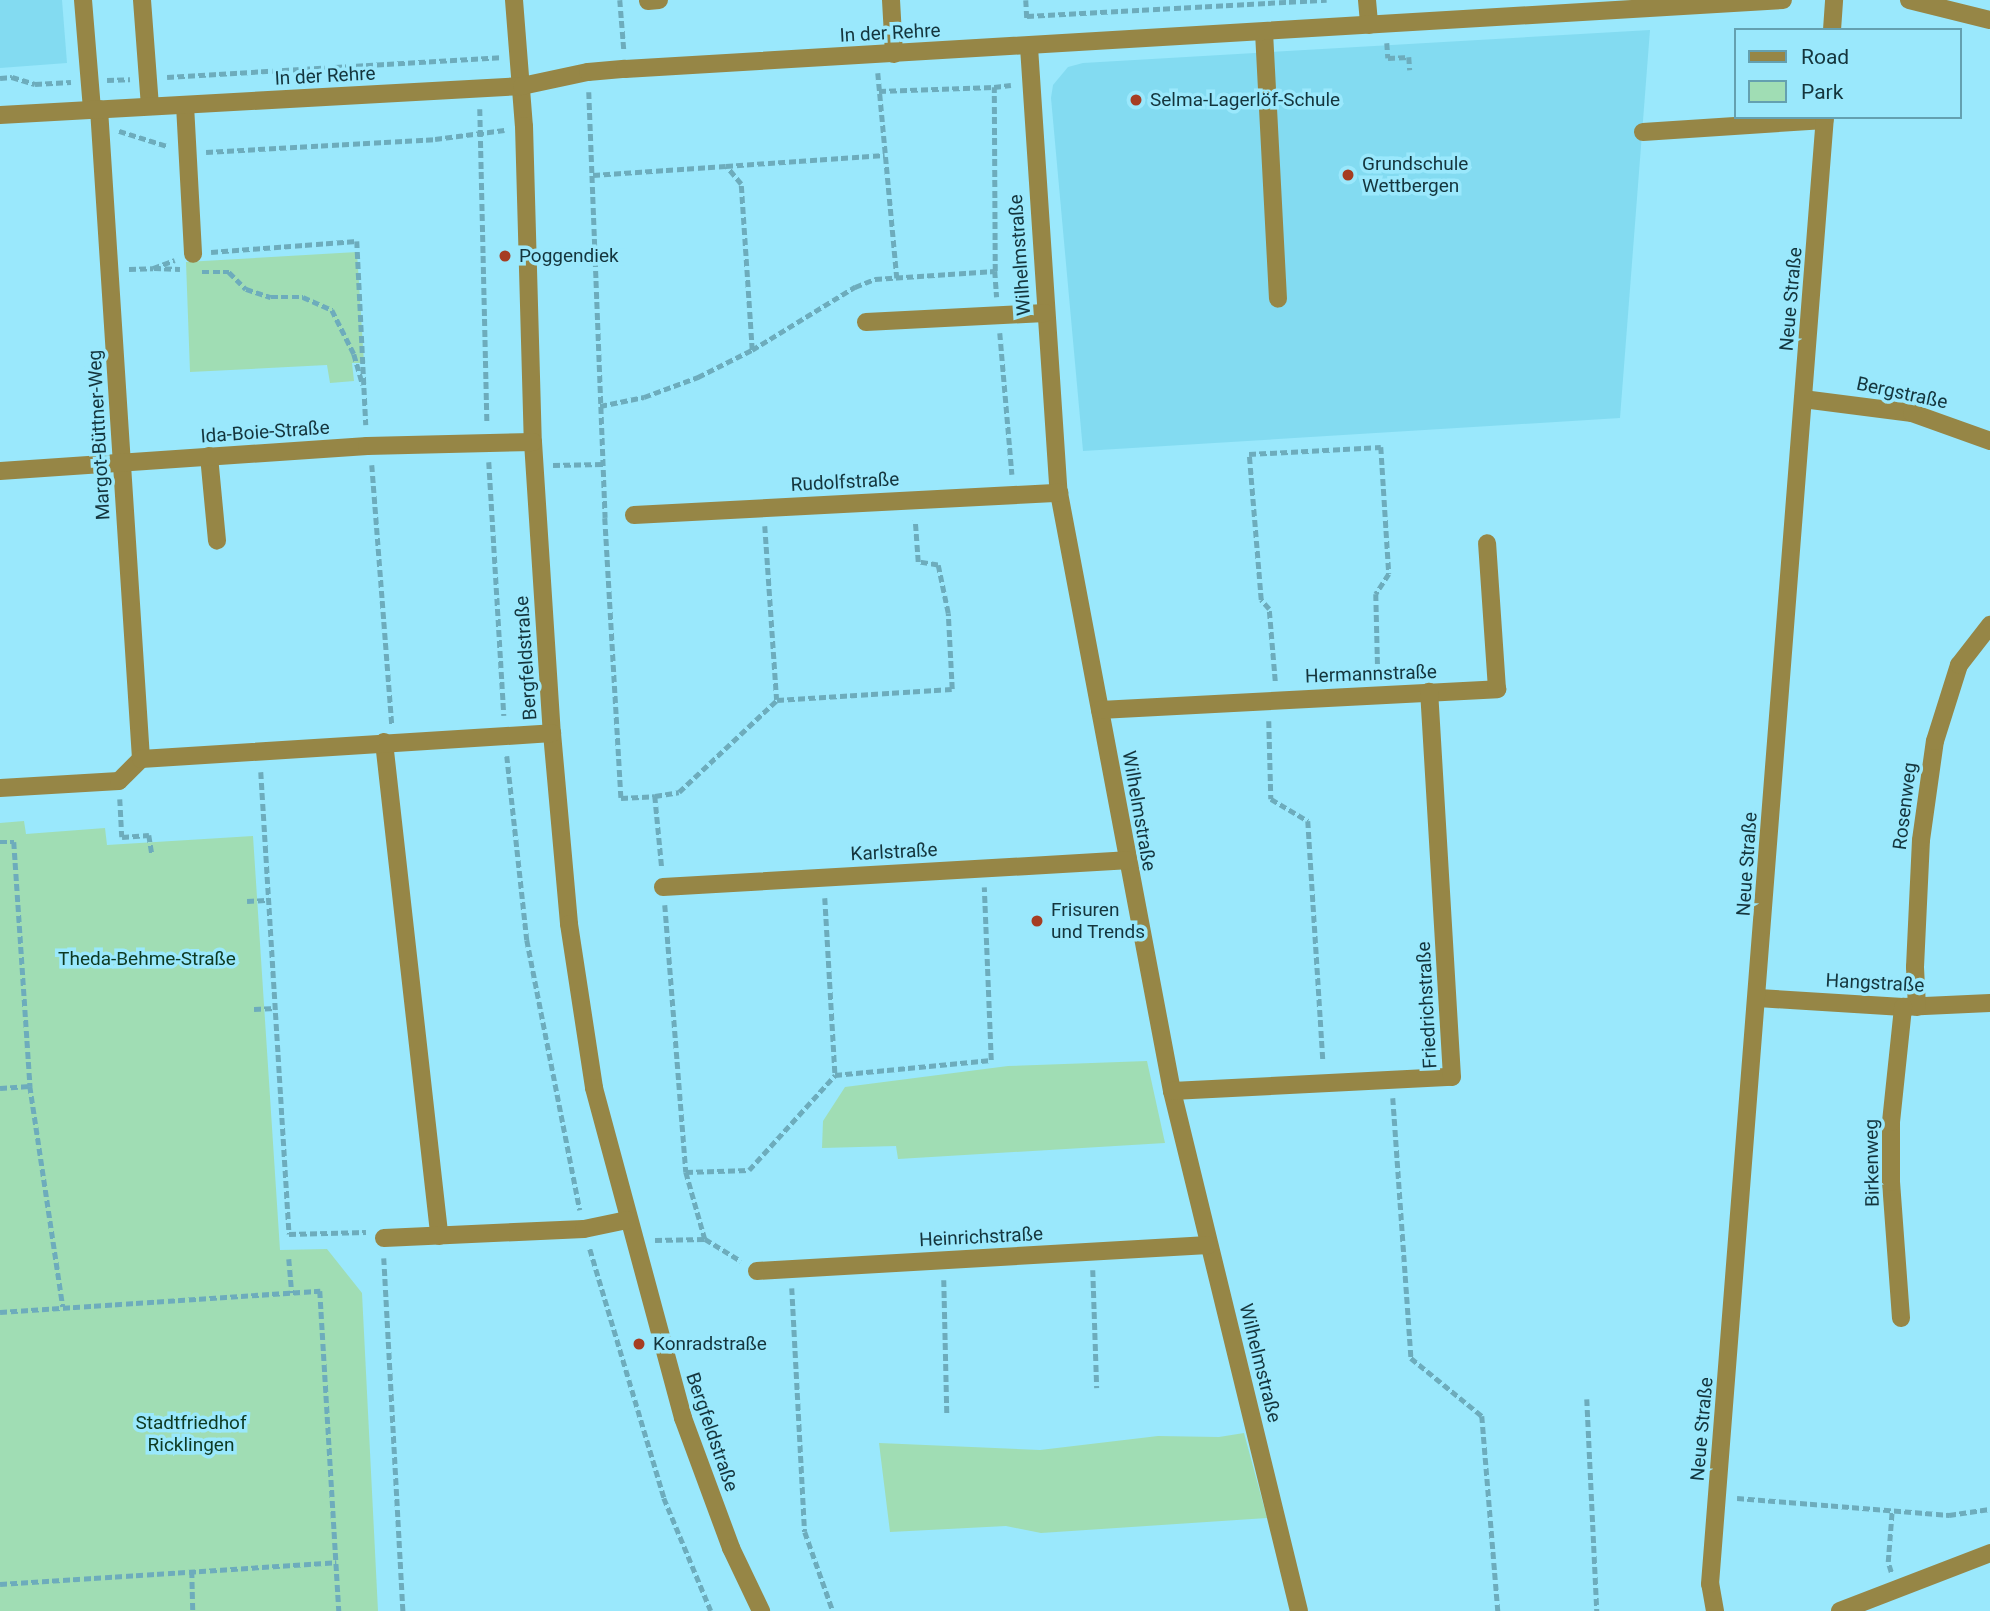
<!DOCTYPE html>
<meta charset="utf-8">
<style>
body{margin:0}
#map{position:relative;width:1990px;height:1611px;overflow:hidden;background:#9ae8fc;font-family:Roboto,sans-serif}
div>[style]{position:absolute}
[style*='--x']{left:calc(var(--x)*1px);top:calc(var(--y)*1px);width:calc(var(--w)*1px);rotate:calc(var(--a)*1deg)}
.built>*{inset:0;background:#83dbf1}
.green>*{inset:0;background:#a0ddb4}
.path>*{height:4.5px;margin-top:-2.25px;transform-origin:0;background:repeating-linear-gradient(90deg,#6dacbc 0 7px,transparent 0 10.5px)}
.minor>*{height:18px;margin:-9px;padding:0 9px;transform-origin:9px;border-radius:9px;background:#968646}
.dots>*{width:19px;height:19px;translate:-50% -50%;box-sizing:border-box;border:4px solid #9ae8fc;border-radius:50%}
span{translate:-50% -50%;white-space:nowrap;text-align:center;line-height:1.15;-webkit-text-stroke:7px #9ae8fc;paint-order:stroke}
.street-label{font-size:19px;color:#14353d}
.poi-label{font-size:19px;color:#14353d}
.left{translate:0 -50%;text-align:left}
.park-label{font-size:19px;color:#0d3921}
.legend{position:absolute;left:1734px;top:28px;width:228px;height:91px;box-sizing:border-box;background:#9ae8fc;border:2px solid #64a0b0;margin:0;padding:9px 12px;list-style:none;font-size:21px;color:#14353d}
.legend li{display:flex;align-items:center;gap:14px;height:35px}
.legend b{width:35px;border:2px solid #64a0b0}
</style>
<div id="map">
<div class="built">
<i style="clip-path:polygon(0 0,62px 0,67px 63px,0 68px)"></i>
<i style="clip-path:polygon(1650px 30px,1620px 418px,1083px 451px,1051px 98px,1053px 85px,1068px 67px,1083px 63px)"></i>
</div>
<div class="green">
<i style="clip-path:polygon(357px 252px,364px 363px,352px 363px,354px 381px,330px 383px,327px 365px,190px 372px,186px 262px)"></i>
<i style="clip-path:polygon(24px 821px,26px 834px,105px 828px,107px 845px,253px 836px,280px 1250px,327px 1249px,362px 1293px,378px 1611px,0 1611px,0 823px)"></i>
<i style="clip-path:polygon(1147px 1061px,1165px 1143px,898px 1159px,896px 1146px,822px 1148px,823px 1121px,845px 1087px,1008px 1066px)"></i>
<i style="clip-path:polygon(1244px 1433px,1267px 1518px,1041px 1533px,1006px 1526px,890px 1532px,879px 1443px,1040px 1450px,1158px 1436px,1219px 1437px)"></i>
</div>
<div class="path">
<i style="--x:620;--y:0;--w:50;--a:85.4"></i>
<i style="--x:1026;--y:0;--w:18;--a:87"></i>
<i style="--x:1027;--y:16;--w:300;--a:-3.1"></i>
<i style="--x:1387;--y:43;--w:15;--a:86"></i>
<i style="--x:1388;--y:58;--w:21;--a:-3"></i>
<i style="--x:1409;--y:57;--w:13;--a:86"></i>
<i style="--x:878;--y:73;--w:206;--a:84.7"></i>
<i style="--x:167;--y:77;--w:334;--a:-3.4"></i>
<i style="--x:0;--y:78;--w:12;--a:-5"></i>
<i style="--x:12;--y:77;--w:24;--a:17"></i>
<i style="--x:35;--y:84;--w:36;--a:-3"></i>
<i style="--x:107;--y:80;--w:23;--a:-2"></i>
<i style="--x:879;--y:91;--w:115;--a:-2"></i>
<i style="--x:589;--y:92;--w:426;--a:87.8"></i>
<i style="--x:605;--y:518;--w:280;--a:86.7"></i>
<i style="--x:621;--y:798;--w:34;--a:-3"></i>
<i style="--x:655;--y:796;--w:73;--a:84.5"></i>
<i style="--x:480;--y:109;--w:313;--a:88.7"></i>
<i style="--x:119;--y:131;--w:50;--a:17.4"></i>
<i style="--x:206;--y:152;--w:229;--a:-3.2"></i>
<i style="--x:435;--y:139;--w:70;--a:-7.4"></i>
<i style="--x:593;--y:175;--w:133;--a:-3.9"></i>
<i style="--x:211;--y:252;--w:146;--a:-4.3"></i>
<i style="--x:357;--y:241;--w:184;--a:87.2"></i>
<i style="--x:154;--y:268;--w:26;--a:2"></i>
<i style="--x:129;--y:269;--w:24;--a:-2"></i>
<i style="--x:153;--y:268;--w:23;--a:-20"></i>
<i style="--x:995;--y:271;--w:184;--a:-90.3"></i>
<i style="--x:994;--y:87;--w:17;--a:-7"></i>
<i style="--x:202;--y:272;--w:27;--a:0"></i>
<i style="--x:229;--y:272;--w:24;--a:45"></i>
<i style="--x:246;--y:289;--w:26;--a:18"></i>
<i style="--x:271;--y:297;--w:32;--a:0"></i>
<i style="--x:303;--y:297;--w:32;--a:24"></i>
<i style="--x:332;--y:310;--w:49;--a:63.4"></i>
<i style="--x:354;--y:354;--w:32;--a:74"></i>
<i style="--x:1000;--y:333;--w:142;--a:85.1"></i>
<i style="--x:752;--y:350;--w:166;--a:-93.8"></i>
<i style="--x:741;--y:184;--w:23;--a:-130"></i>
<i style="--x:726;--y:166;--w:159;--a:-4"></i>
<i style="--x:600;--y:406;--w:45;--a:-11.6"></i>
<i style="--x:644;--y:397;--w:58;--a:-20.3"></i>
<i style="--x:698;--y:377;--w:60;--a:-26.6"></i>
<i style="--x:752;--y:350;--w:121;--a:-31.5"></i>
<i style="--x:855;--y:287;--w:22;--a:-22"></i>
<i style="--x:875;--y:279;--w:120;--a:-3.8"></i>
<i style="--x:995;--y:271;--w:26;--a:86"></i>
<i style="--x:489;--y:462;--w:254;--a:86.6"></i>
<i style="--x:372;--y:465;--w:260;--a:85.6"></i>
<i style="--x:553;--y:465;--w:50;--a:-1.1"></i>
<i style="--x:765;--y:526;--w:174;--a:86.1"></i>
<i style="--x:1275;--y:681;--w:72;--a:-94.8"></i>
<i style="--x:1269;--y:609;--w:12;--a:-132"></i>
<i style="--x:1261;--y:600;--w:146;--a:-94.7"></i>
<i style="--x:1249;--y:454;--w:132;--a:-3"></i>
<i style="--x:1381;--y:447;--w:127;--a:86.4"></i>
<i style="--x:1389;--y:574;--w:24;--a:123"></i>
<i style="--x:1376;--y:594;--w:83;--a:88.6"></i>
<i style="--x:1269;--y:721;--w:78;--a:88.5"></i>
<i style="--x:1271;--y:799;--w:43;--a:30.7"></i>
<i style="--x:1308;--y:821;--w:241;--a:86.4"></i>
<i style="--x:507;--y:756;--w:185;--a:83.8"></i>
<i style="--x:527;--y:940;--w:275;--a:78.9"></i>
<i style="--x:261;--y:772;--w:463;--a:86.5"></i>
<i style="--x:289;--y:1234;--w:77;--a:-1.5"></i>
<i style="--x:655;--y:796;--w:24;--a:-9"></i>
<i style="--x:679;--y:792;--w:134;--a:-43.2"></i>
<i style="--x:777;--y:700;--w:175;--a:-3.6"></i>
<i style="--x:952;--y:689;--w:76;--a:-93"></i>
<i style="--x:948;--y:613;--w:49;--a:-101.8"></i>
<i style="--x:938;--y:565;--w:20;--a:-171"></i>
<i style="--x:918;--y:562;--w:42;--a:-94.1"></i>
<i style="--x:120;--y:799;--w:38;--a:87"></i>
<i style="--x:122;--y:837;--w:27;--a:-4"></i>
<i style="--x:149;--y:835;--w:20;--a:81"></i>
<i style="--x:0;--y:842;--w:14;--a:0"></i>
<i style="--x:14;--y:842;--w:245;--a:86.2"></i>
<i style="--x:30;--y:1086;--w:223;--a:81.5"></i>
<i style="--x:825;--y:898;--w:176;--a:86.7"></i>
<i style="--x:247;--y:901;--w:22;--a:-3"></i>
<i style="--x:665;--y:905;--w:268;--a:85.5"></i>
<i style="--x:686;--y:1172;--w:70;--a:74.2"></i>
<i style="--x:705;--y:1239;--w:42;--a:31.4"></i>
<i style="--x:254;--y:1009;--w:21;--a:-3"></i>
<i style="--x:0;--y:1088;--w:30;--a:-4"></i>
<i style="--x:1393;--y:1098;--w:261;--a:86"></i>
<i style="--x:1411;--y:1358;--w:92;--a:39.2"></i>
<i style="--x:1482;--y:1416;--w:196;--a:85.3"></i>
<i style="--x:686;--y:1172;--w:63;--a:-1.8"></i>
<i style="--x:749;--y:1170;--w:128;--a:-47.8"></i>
<i style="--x:835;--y:1075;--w:157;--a:-5.5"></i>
<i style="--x:991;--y:1060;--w:173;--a:-92.3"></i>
<i style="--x:655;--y:1240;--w:50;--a:-1.1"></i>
<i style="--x:590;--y:1249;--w:260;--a:73.4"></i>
<i style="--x:664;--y:1498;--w:122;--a:67.4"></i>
<i style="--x:384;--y:1258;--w:354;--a:86.9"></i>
<i style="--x:289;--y:1259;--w:34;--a:85"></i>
<i style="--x:1093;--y:1270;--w:118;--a:88.1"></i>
<i style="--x:944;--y:1280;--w:136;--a:88.7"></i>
<i style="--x:792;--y:1288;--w:244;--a:87"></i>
<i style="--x:805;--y:1532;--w:84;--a:70.5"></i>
<i style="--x:0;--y:1312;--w:321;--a:-3.8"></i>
<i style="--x:320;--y:1291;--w:321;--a:86.6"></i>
<i style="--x:1587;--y:1399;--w:212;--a:87.3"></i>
<i style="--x:1737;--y:1498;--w:213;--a:4.6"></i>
<i style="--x:1949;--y:1515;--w:41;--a:-8.3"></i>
<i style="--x:192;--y:1571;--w:40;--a:88.6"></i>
<i style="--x:1891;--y:1572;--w:10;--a:-107"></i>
<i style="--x:1888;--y:1562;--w:52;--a:-85.6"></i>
<i style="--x:0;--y:1584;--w:337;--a:-3.7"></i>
</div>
<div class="minor">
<i style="--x:83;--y:0;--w:110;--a:85.3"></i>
<i style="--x:142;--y:0;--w:106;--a:85.7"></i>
<i style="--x:514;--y:0;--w:126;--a:85.5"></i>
<i style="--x:524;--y:126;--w:316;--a:88.4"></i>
<i style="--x:533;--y:442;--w:292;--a:86.3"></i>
<i style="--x:552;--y:733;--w:192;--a:84.9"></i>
<i style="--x:569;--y:924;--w:166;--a:81.3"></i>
<i style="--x:594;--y:1088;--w:342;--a:74.9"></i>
<i style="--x:683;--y:1418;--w:139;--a:69.7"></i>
<i style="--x:731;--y:1548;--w:70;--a:64.5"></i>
<i style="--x:891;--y:0;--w:54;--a:86.8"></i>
<i style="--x:1367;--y:0;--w:25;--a:85"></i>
<i style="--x:1909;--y:0;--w:83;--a:13.9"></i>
<i style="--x:648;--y:1;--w:11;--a:-5"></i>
<i style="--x:1832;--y:30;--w:30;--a:-86"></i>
<i style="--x:1264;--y:32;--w:267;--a:87"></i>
<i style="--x:1029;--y:47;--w:447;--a:86.2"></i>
<i style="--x:1059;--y:493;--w:609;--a:79.3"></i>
<i style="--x:1172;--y:1091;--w:535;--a:76.28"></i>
<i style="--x:185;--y:105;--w:149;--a:86.9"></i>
<i style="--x:99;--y:109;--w:651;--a:86.3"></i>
<i style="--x:0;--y:115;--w:523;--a:-3.18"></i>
<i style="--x:522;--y:86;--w:67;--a:-12"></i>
<i style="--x:588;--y:72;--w:37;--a:-5"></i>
<i style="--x:625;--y:69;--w:1160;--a:-3.41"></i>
<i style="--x:1643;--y:132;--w:182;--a:-3.8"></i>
<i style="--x:866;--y:322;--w:179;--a:-2.9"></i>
<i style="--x:1803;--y:399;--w:110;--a:7.3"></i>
<i style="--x:1912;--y:413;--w:83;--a:19.7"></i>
<i style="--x:209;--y:456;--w:85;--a:84.6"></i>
<i style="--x:0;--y:471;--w:368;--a:-3.9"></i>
<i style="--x:367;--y:446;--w:166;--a:-1.4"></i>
<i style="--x:634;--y:515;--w:426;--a:-3"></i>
<i style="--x:1100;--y:710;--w:398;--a:-3"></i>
<i style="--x:1497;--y:689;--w:146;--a:-93.9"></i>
<i style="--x:384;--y:742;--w:497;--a:83.6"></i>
<i style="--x:0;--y:788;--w:119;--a:-3.4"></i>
<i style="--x:119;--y:781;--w:31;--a:-45"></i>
<i style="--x:141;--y:759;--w:412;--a:-3.6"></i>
<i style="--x:663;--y:887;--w:464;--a:-3.3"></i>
<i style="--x:1758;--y:998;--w:145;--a:3.6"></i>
<i style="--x:1903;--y:1007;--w:87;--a:-2.6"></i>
<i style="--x:1917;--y:1007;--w:40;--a:-92.9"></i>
<i style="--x:1915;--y:967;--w:127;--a:-87.3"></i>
<i style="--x:1921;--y:840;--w:100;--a:-82"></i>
<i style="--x:1935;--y:741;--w:80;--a:-72.5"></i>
<i style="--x:1959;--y:665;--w:51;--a:-52.2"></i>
<i style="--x:1172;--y:1091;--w:280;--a:-2.9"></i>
<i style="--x:1452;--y:1077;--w:386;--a:-93.4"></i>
<i style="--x:384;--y:1238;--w:200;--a:-2.6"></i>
<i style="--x:584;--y:1229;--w:44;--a:-11.8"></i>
<i style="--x:757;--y:1271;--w:452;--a:-3.3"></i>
<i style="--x:1901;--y:1318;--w:136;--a:-94.2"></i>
<i style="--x:1891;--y:1182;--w:60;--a:-90"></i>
<i style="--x:1891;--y:1122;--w:116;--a:-84"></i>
<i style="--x:1715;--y:1611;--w:27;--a:-100"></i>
<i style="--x:1710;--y:1584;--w:1472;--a:-85.52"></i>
<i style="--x:1840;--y:1611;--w:161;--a:-21.1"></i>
</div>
<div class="dots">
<i style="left:1136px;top:100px;background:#a63d22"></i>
<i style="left:1348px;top:175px;background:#a63d22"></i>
<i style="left:505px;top:256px;background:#a63d22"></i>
<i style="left:1037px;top:921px;background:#a63d22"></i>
<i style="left:639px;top:1344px;background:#a63d22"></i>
</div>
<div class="street-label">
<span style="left:890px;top:33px;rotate:-3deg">In der Rehre</span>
<span style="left:325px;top:76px;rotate:-3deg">In der Rehre</span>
<span style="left:1020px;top:255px;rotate:-94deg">Wilhelmstraße</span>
<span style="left:1791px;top:299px;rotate:-85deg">Neue Straße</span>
<span style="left:1902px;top:393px;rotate:12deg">Bergstraße</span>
<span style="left:265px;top:432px;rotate:-4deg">Ida-Boie-Straße</span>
<span style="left:99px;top:435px;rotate:-93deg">Margot-Büttner-Weg</span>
<span style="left:845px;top:482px;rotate:-3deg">Rudolfstraße</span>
<span style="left:526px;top:658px;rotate:-94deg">Bergfeldstraße</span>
<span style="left:1371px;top:674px;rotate:-2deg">Hermannstraße</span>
<span style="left:1905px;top:806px;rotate:-83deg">Rosenweg</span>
<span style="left:1139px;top:811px;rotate:80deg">Wilhelmstraße</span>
<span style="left:894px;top:852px;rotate:-3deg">Karlstraße</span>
<span style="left:1747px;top:864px;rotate:-86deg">Neue Straße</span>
<span style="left:1875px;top:983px;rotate:3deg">Hangstraße</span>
<span style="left:1427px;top:1005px;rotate:-93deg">Friedrichstraße</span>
<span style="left:1872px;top:1163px;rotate:-91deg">Birkenweg</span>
<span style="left:981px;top:1237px;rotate:-3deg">Heinrichstraße</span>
<span style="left:1260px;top:1363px;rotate:76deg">Wilhelmstraße</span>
<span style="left:1702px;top:1429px;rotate:-85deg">Neue Straße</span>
<span style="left:712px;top:1432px;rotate:71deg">Bergfeldstraße</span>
</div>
<div class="poi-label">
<span class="left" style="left:1150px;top:100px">Selma-Lagerlöf-Schule</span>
<span class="left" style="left:1362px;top:175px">Grundschule<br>Wettbergen</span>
<span class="left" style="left:519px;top:256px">Poggendiek</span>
<span class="left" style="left:1051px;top:921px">Frisuren<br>und Trends</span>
<span class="left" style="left:653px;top:1344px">Konradstraße</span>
</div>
<div class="park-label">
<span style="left:147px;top:959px">Theda-Behme-Straße</span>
<span style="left:191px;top:1434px">Stadtfriedhof<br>Ricklingen</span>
</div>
<ul class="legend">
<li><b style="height:9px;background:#968646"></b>Road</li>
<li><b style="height:19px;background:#a0ddb4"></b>Park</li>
</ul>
</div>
